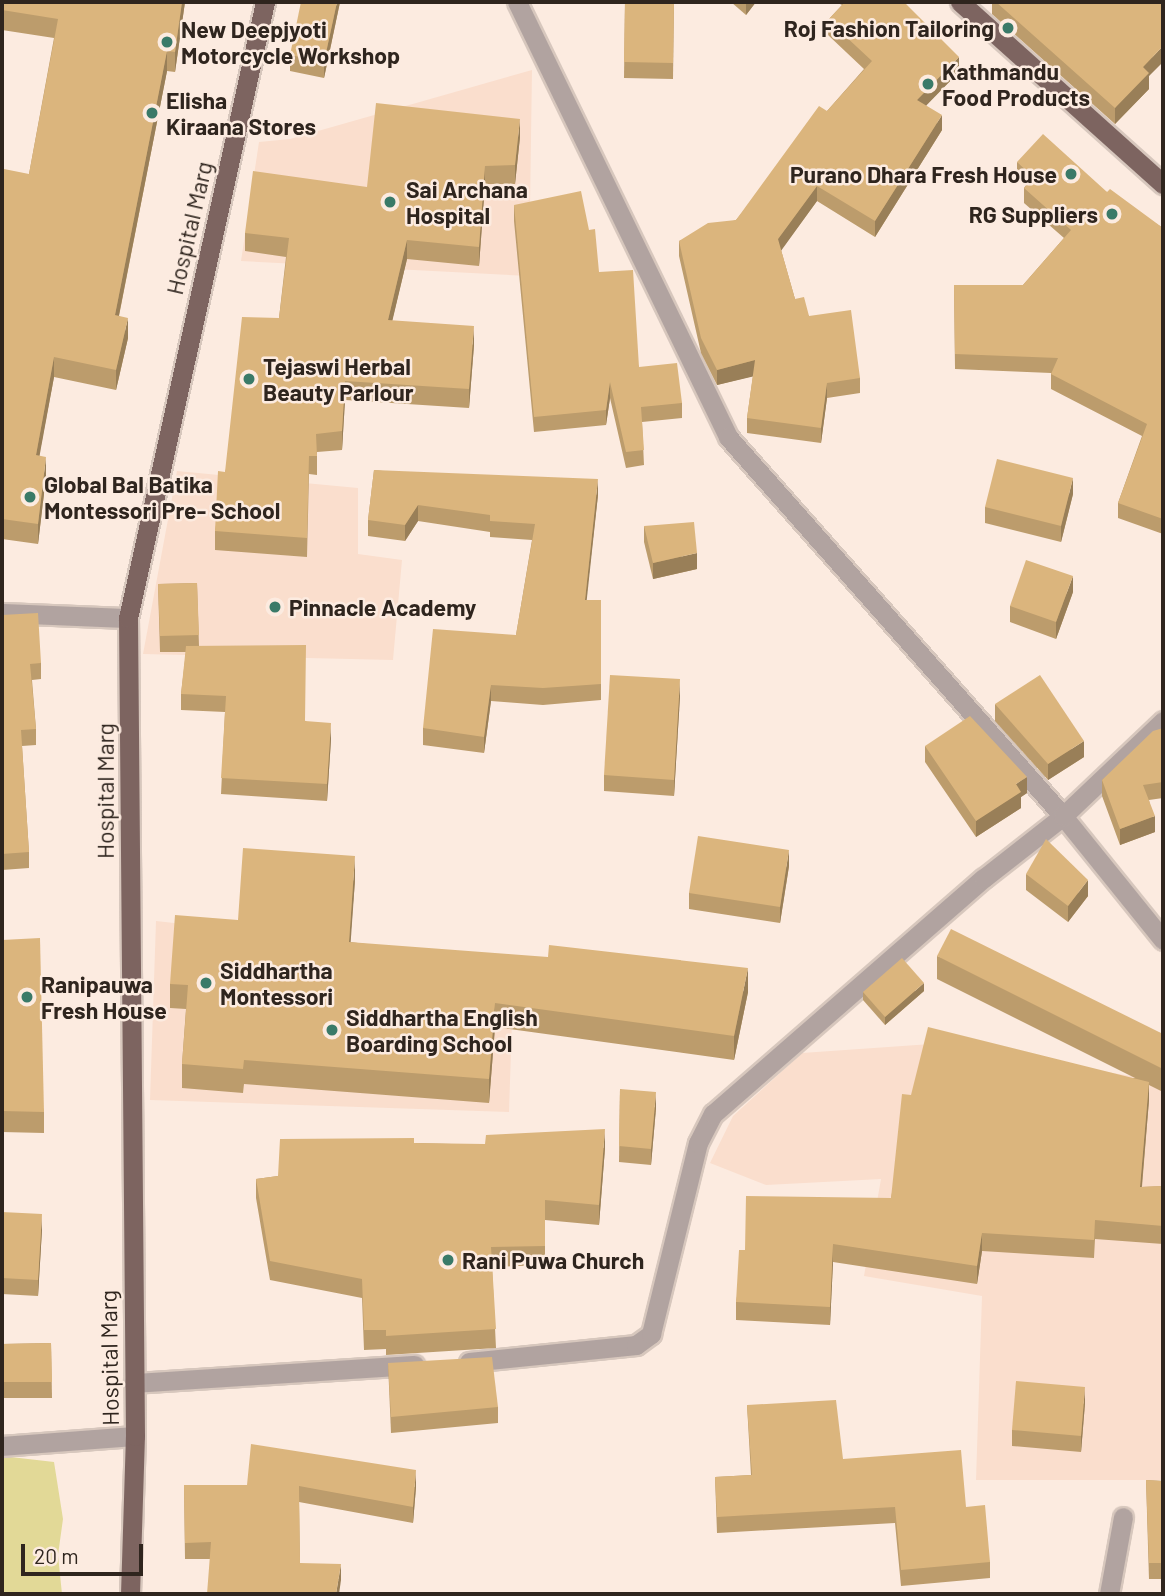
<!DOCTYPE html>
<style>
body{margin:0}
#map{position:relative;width:1165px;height:1596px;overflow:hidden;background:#fcebe0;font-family:Barlow,sans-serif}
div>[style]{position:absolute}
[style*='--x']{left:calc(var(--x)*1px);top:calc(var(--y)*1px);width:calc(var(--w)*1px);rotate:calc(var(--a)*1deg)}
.built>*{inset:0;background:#fadecd}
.green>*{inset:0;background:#e2d997}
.roads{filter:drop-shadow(2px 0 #d7c7bd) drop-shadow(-2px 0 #d7c7bd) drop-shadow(0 2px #d7c7bd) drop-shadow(0 -2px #d7c7bd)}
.minor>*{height:19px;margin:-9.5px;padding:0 9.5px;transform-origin:9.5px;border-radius:9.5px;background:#b1a3a0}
.primary>*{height:19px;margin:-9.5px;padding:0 9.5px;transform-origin:9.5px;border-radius:9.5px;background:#7d6460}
.wall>*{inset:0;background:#bc9c6c}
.shaded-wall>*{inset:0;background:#997f58}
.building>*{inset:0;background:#dbb57d}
.dots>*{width:19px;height:19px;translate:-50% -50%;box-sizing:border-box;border:4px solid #fcebe0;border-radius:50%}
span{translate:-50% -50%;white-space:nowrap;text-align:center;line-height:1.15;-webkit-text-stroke:5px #fcebe0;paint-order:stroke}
.poi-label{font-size:23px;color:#2f251e;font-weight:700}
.right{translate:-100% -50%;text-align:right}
.left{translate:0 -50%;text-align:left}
.street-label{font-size:23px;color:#2f251e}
.frame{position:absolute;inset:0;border:4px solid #2f251e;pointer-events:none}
.scale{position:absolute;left:21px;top:1544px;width:122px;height:32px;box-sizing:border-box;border:4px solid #2f251e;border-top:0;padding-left:9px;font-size:21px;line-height:24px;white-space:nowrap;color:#2f251e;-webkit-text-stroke:5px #fcebe0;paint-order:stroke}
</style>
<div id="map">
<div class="built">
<i style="clip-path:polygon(532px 70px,529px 276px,241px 261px,259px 142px,290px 139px)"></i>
<i style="clip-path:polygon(177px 471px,358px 488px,358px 554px,402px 560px,393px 660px,143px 654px)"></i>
<i style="clip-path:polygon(156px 921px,514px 960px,509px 1112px,150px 1100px)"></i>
<i style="clip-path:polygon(931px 1044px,1163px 1081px,1163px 1480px,976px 1480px,982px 1296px,864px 1276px,881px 1179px,766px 1185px,710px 1163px,733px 1116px,802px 1053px)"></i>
</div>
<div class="green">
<i style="clip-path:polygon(2px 1456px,54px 1462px,63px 1519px,58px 1555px,62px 1594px,2px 1594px)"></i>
</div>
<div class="roads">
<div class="minor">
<i style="--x:517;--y:2;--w:483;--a:64.1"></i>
<i style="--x:728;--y:437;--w:506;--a:48.53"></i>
<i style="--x:1063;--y:816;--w:159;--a:51.1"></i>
<i style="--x:2;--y:613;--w:126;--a:2.3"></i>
<i style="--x:469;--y:1362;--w:168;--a:-5.8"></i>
<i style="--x:636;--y:1345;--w:19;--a:-36"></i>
<i style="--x:651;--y:1334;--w:197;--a:-76.2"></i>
<i style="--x:698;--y:1143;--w:33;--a:-63"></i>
<i style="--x:713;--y:1114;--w:359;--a:-41.1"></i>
<i style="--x:984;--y:878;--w:100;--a:-38.1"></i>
<i style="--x:1063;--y:816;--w:138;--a:-43.5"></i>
<i style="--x:134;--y:1383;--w:281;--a:-3.7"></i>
<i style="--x:2;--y:1446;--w:133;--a:-4.3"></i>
<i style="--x:1109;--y:1594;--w:78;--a:-79.7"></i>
</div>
<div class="primary">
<i style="--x:960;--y:2;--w:273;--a:41.9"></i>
<i style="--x:130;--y:1594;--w:158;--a:-88.2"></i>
<i style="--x:135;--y:1436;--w:818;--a:-90.49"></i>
<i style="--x:128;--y:618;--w:631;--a:-77.46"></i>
</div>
</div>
<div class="wall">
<i style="clip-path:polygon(2px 2px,185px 2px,175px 72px,167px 71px,119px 316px,128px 338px,116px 390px,54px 377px,39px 456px,46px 477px,38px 544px,2px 539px,2px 179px,29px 174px,54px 38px,2px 30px)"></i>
<i style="clip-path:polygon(340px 2px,324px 78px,290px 71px,290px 55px)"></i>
<i style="clip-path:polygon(625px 2px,674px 2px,673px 79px,624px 78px)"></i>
<i style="clip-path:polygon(731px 2px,756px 2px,746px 15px)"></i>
<i style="clip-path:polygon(836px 2px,904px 2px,959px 72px,926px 105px,942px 130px,875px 237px,817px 201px,781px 250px,795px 299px,860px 378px,860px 393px,827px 398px,821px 443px,747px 433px,747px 418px,753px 376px,717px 385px,701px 353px,679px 256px,679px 241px,736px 220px,827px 111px,864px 69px,828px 35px,828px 20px,842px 5px)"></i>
<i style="clip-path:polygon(992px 2px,1163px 2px,1149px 76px,1149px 89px,1115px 124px,992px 14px)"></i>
<i style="clip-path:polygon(520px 137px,515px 184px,485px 184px,479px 266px,407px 259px,392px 321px,474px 345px,469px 408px,345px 400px,342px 450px,317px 452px,317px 475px,309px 474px,307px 557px,215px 550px,215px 531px,225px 472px,279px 318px,286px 257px,245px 251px,245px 233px,367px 187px)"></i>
<i style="clip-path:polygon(1017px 162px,1107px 192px,1163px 228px,1163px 534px,1118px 518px,1118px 503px,1142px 436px,1051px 389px,1051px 373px,955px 369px,954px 285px,1023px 285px,1064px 238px,1024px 203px,1024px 188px,1026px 185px,1017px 176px)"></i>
<i style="clip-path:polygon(514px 205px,599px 272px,639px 367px,682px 403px,682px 418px,642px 422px,644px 465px,626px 468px,610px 398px,606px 425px,534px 432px,514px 221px)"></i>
<i style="clip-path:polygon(374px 470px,598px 495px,586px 600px,601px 600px,601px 700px,543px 705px,491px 701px,484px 753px,423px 745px,423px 728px,516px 635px,532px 540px,490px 537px,490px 532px,418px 521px,405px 541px,368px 536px,368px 520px)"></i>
<i style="clip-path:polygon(1073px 494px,1061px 542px,985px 523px,985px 507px)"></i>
<i style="clip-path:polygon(644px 526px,697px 569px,653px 579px,644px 542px)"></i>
<i style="clip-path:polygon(197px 583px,199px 646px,331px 739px,327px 801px,221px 794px,225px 712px,181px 710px,181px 694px,186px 652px,160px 652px,158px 584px)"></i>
<i style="clip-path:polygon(1073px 592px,1056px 639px,1010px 622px,1010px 606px)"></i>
<i style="clip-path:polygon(2px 615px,41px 663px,41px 679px,32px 680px,36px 729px,36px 745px,22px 746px,29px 852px,29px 868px,2px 870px)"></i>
<i style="clip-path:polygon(680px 696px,674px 796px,604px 791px,604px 775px)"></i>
<i style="clip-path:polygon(995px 704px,1084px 757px,1048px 780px,995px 721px)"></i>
<i style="clip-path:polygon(1163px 728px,1163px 798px,1149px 800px,1155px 832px,1120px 845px,1102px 796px,1102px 780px)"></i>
<i style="clip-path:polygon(925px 746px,1027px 793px,1021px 797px,1021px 808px,976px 837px,925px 762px)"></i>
<i style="clip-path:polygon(789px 866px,780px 923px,689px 909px,689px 893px)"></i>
<i style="clip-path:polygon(1026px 874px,1088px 896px,1068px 922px,1026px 890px)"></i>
<i style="clip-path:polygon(355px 880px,350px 942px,748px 992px,734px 1060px,495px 1027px,489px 1103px,244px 1084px,243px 1093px,182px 1088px,182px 1064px,186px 1009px,170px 1008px,170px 984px,238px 920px)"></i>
<i style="clip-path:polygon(2px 940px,44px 1112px,44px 1133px,2px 1132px)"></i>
<i style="clip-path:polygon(937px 956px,1163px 1034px,1163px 1092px,1149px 1085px,1149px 1100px,1142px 1187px,1163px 1186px,1163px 1244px,1095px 1239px,1094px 1258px,982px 1251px,977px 1284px,833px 1262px,830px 1325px,736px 1320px,736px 1302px,745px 1250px,891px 1198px,911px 1095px,1135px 1078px,937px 979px)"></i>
<i style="clip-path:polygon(924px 991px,885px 1025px,863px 1000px,863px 992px)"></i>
<i style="clip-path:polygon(620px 1089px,656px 1108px,651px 1165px,619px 1162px)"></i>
<i style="clip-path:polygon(414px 1143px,605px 1148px,599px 1225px,545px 1220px,545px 1265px,492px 1267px,496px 1348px,386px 1355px,386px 1349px,364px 1350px,362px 1298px,270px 1280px,256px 1198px,256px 1179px,278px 1176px)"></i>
<i style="clip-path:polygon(2px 1212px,42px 1230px,38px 1296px,2px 1294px)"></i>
<i style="clip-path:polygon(51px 1343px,52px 1398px,2px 1398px,2px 1344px)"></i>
<i style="clip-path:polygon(388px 1363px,498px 1407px,498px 1423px,391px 1433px)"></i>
<i style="clip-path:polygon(1085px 1403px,1081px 1452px,1012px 1446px,1012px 1430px)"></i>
<i style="clip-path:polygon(747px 1405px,843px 1459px,966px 1507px,990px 1562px,990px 1578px,901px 1586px,895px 1523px,717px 1533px,715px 1477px,751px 1475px)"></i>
<i style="clip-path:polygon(1146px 1480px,1163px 1481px,1163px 1579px,1149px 1579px)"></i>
<i style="clip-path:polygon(184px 1485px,416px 1487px,413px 1523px,299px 1502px,300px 1563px,341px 1580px,210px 1559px,185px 1559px)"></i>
</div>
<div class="shaded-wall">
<i style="clip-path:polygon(182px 2px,185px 2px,175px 72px,175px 52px)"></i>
<i style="clip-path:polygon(337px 2px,340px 2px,324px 78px,324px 62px)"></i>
<i style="clip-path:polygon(746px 2px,756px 2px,746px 15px)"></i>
<i style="clip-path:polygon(1163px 46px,1163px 62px,1149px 76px,1149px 89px,1115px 124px,1115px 108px,1143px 67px)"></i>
<i style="clip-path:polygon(167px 51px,167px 71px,115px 335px,115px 315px)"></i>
<i style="clip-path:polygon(959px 57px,959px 72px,917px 115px,917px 100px)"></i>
<i style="clip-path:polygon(942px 115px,942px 130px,875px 237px,875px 221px)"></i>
<i style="clip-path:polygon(520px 119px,520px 137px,515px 184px,515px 165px)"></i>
<i style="clip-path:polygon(485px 166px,485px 184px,479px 266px,479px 247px)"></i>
<i style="clip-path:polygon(817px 186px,817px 201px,778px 255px,778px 239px)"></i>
<i style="clip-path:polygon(407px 240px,407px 259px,388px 339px,388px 320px)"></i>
<i style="clip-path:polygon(128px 318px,128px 338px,116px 390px,116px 370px)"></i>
<i style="clip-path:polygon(474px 326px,474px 345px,469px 408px,469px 389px)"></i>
<i style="clip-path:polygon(54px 357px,54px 377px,36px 475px,36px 455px)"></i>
<i style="clip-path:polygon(755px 360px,755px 376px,717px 385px,717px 370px)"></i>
<i style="clip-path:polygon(345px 381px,345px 400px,342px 450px,342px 431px)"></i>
<i style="clip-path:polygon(610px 382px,610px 398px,606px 425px,606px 410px)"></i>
<i style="clip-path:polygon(827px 383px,827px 398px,821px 443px,821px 428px)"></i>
<i style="clip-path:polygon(46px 457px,46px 477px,38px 544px,38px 524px)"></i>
<i style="clip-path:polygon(1073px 478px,1073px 494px,1061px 542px,1061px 526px)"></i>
<i style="clip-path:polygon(598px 479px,598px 495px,585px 616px,585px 600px)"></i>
<i style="clip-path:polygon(418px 505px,418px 521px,405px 541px,405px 525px)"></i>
<i style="clip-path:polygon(697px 553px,697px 569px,653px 579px,653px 563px)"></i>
<i style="clip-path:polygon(1073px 576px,1073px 592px,1056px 639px,1056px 622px)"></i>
<i style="clip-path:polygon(680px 679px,680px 696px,674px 796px,674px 780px)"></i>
<i style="clip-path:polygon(491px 685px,491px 701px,484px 753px,484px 737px)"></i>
<i style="clip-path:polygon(331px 723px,331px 739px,327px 801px,327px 784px)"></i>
<i style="clip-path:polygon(1084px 741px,1084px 757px,1048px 780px,1048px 764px)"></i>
<i style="clip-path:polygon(1027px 777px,1027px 793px,1021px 797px,1021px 808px,976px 837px,976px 821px,1016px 784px)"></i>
<i style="clip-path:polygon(1155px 816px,1155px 832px,1120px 845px,1120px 829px)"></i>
<i style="clip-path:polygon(789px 850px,789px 866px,780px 923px,780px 907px)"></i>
<i style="clip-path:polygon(355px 856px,355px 880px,349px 966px,349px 942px)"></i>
<i style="clip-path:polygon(1088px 880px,1088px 896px,1068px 922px,1068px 906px)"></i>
<i style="clip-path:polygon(748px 968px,748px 992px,734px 1060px,734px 1036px)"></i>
<i style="clip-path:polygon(924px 983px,924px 991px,885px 1025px,885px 1017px)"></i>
<i style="clip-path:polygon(495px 1003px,495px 1027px,489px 1103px,489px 1079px)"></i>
<i style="clip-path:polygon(1149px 1082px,1149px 1100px,1140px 1206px,1140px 1187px)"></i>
<i style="clip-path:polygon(656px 1092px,656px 1108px,651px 1165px,651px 1149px)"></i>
<i style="clip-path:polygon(605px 1129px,605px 1148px,599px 1225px,599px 1205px)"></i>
<i style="clip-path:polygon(42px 1214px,42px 1230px,38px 1296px,38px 1280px)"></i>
<i style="clip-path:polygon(982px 1233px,982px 1251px,977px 1284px,977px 1266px)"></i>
<i style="clip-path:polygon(833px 1244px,833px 1262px,830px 1325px,830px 1307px)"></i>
<i style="clip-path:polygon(1085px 1387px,1085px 1403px,1081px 1452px,1081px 1436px)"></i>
<i style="clip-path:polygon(416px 1470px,416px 1487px,413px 1523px,413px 1507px)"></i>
<i style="clip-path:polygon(341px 1564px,341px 1580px,339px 1594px,336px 1594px)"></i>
</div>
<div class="building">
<i style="clip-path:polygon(2px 2px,182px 2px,175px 52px,167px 51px,115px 315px,128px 318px,116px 370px,54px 357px,36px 455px,46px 457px,38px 524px,2px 519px,2px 179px,4px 169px,29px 174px,58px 19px,2px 10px)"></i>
<i style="clip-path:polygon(301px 2px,337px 2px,324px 62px,290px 55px)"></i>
<i style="clip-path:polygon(625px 2px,674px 2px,673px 63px,624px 62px)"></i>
<i style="clip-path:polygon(845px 2px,904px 2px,959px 57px,917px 100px,942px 115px,875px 221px,817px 186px,778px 239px,795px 299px,804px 297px,809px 316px,851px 310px,860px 378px,827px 383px,821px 428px,747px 418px,755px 360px,717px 370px,701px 338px,679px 241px,708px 223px,736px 220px,819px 106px,827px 111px,872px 61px,828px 20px)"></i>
<i style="clip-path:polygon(996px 2px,1163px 2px,1163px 46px,1143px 67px,1149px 73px,1115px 108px)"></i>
<i style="clip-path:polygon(376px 103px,520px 119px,515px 165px,485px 166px,479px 247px,407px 240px,388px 320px,474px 326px,469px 389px,345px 381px,342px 431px,316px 434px,317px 456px,309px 456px,307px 538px,215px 531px,218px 471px,225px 472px,242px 317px,279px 318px,289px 238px,245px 233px,253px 171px,367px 187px)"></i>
<i style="clip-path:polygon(1043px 134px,1107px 192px,1110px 189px,1163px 228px,1163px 519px,1118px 503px,1147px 424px,1051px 374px,1058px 358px,955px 354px,954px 285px,1023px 285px,1071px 230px,1024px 188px,1033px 177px,1017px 162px)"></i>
<i style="clip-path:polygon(581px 191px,589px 230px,595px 229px,599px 272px,633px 270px,639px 367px,677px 363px,682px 403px,641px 407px,644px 450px,626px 452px,610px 382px,606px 410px,534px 417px,514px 205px)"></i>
<i style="clip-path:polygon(997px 459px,1073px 478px,1061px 526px,985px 507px)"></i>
<i style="clip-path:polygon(374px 470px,598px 479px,585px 600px,601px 600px,601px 684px,543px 688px,491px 685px,484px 737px,423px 728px,433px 629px,516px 635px,535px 524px,490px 521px,490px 515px,418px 505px,405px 525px,368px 520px)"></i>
<i style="clip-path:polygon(694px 522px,697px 553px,653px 563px,644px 526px)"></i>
<i style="clip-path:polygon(1026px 560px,1073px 576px,1056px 622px,1010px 606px)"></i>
<i style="clip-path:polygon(197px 583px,199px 635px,160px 636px,158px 584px)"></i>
<i style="clip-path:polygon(38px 613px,41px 663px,30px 664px,36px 729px,21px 730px,29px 852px,2px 854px,2px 615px)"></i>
<i style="clip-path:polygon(306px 645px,305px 721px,331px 723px,327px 784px,221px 778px,226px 696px,181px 694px,186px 646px)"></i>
<i style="clip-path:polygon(610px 675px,680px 679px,674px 780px,604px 775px)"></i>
<i style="clip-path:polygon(1040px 675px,1084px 741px,1048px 764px,995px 704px)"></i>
<i style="clip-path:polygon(970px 716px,1027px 777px,1016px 784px,1021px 792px,976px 821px,925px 746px)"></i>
<i style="clip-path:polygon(1163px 728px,1163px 782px,1143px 785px,1155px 816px,1120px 829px,1102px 780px,1153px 731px)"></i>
<i style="clip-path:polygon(698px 836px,789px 850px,780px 907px,689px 893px)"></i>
<i style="clip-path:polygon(1046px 839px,1088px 880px,1068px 906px,1026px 874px)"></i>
<i style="clip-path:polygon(243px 848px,355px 856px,349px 942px,548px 957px,549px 945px,748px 968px,734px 1036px,495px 1003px,489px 1079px,244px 1060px,243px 1069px,182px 1064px,188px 985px,170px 984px,175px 915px,238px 920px)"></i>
<i style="clip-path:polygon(951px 929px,1163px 1034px,1163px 1069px,937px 956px)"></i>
<i style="clip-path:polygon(40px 938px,44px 1112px,2px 1111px,2px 940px)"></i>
<i style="clip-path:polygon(902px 958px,924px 983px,885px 1017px,863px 992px)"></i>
<i style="clip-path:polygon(928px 1027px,1149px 1082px,1140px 1187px,1163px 1186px,1163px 1226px,1095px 1220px,1094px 1240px,982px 1233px,977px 1266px,833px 1244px,830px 1307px,736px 1302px,739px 1250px,745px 1250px,746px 1196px,891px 1198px,902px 1094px,911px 1095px)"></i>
<i style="clip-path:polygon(620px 1089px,656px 1092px,651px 1149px,619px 1146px)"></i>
<i style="clip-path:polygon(605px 1129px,599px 1205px,545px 1200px,545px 1246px,491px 1247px,496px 1329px,386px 1336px,386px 1330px,364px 1330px,362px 1279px,270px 1261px,256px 1179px,278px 1176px,280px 1139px,414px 1138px,414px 1143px,485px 1144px,486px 1135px)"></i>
<i style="clip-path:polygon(2px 1212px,42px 1214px,38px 1280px,2px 1278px)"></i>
<i style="clip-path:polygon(51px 1343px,52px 1382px,2px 1382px,2px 1344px)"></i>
<i style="clip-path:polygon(492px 1357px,498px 1407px,391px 1417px,388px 1363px)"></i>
<i style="clip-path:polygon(1016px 1381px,1085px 1387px,1081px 1436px,1012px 1430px)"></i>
<i style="clip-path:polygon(836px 1400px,843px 1459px,961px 1450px,966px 1507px,985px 1505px,990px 1562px,901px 1570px,895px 1507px,717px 1517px,715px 1477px,752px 1475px,747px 1405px)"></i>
<i style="clip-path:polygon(251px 1444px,416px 1470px,413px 1507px,299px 1486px,300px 1563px,341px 1564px,336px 1594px,207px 1594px,211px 1542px,185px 1543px,184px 1485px,247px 1485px)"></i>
<i style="clip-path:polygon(1146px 1480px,1163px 1481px,1163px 1563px,1149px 1563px)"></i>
</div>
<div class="dots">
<i style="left:1008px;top:28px;background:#3a7a68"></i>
<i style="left:167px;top:42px;background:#3a7a68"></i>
<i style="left:928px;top:84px;background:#3a7a68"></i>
<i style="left:152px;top:113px;background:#3a7a68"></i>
<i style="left:1071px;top:174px;background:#3a7a68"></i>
<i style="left:390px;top:202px;background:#3a7a68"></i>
<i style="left:1112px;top:214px;background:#3a7a68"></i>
<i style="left:249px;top:379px;background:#3a7a68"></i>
<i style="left:30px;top:497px;background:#3a7a68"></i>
<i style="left:275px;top:607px;background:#3a7a68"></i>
<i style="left:206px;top:983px;background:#3a7a68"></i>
<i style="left:27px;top:997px;background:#3a7a68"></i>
<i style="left:332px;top:1030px;background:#3a7a68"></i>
<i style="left:448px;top:1260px;background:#3a7a68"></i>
</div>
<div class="poi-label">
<span class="right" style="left:994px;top:28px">Roj Fashion Tailoring</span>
<span class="left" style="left:181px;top:42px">New Deepjyoti<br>Motorcycle Workshop</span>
<span class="left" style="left:942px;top:84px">Kathmandu<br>Food Products</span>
<span class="left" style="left:166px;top:113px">Elisha<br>Kiraana Stores</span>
<span class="right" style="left:1057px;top:174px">Purano Dhara Fresh House</span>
<span class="left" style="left:406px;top:202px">Sai Archana<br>Hospital</span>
<span class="right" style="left:1098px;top:214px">RG Suppliers</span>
<span class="left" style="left:263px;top:379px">Tejaswi Herbal<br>Beauty Parlour</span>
<span class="left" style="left:44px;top:497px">Global Bal Batika<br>Montessori Pre- School</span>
<span class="left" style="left:289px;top:607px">Pinnacle Academy</span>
<span class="left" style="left:220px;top:983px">Siddhartha<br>Montessori</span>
<span class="left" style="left:41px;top:997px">Ranipauwa<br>Fresh House</span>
<span class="left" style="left:346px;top:1030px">Siddhartha English<br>Boarding School</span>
<span class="left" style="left:462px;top:1260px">Rani Puwa Church</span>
</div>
<div class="street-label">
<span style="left:189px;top:228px;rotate:-77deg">Hospital Marg</span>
<span style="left:105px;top:791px;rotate:-90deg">Hospital Marg</span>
<span style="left:109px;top:1358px;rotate:-91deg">Hospital Marg</span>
</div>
<div class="frame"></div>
<div class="scale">20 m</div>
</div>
